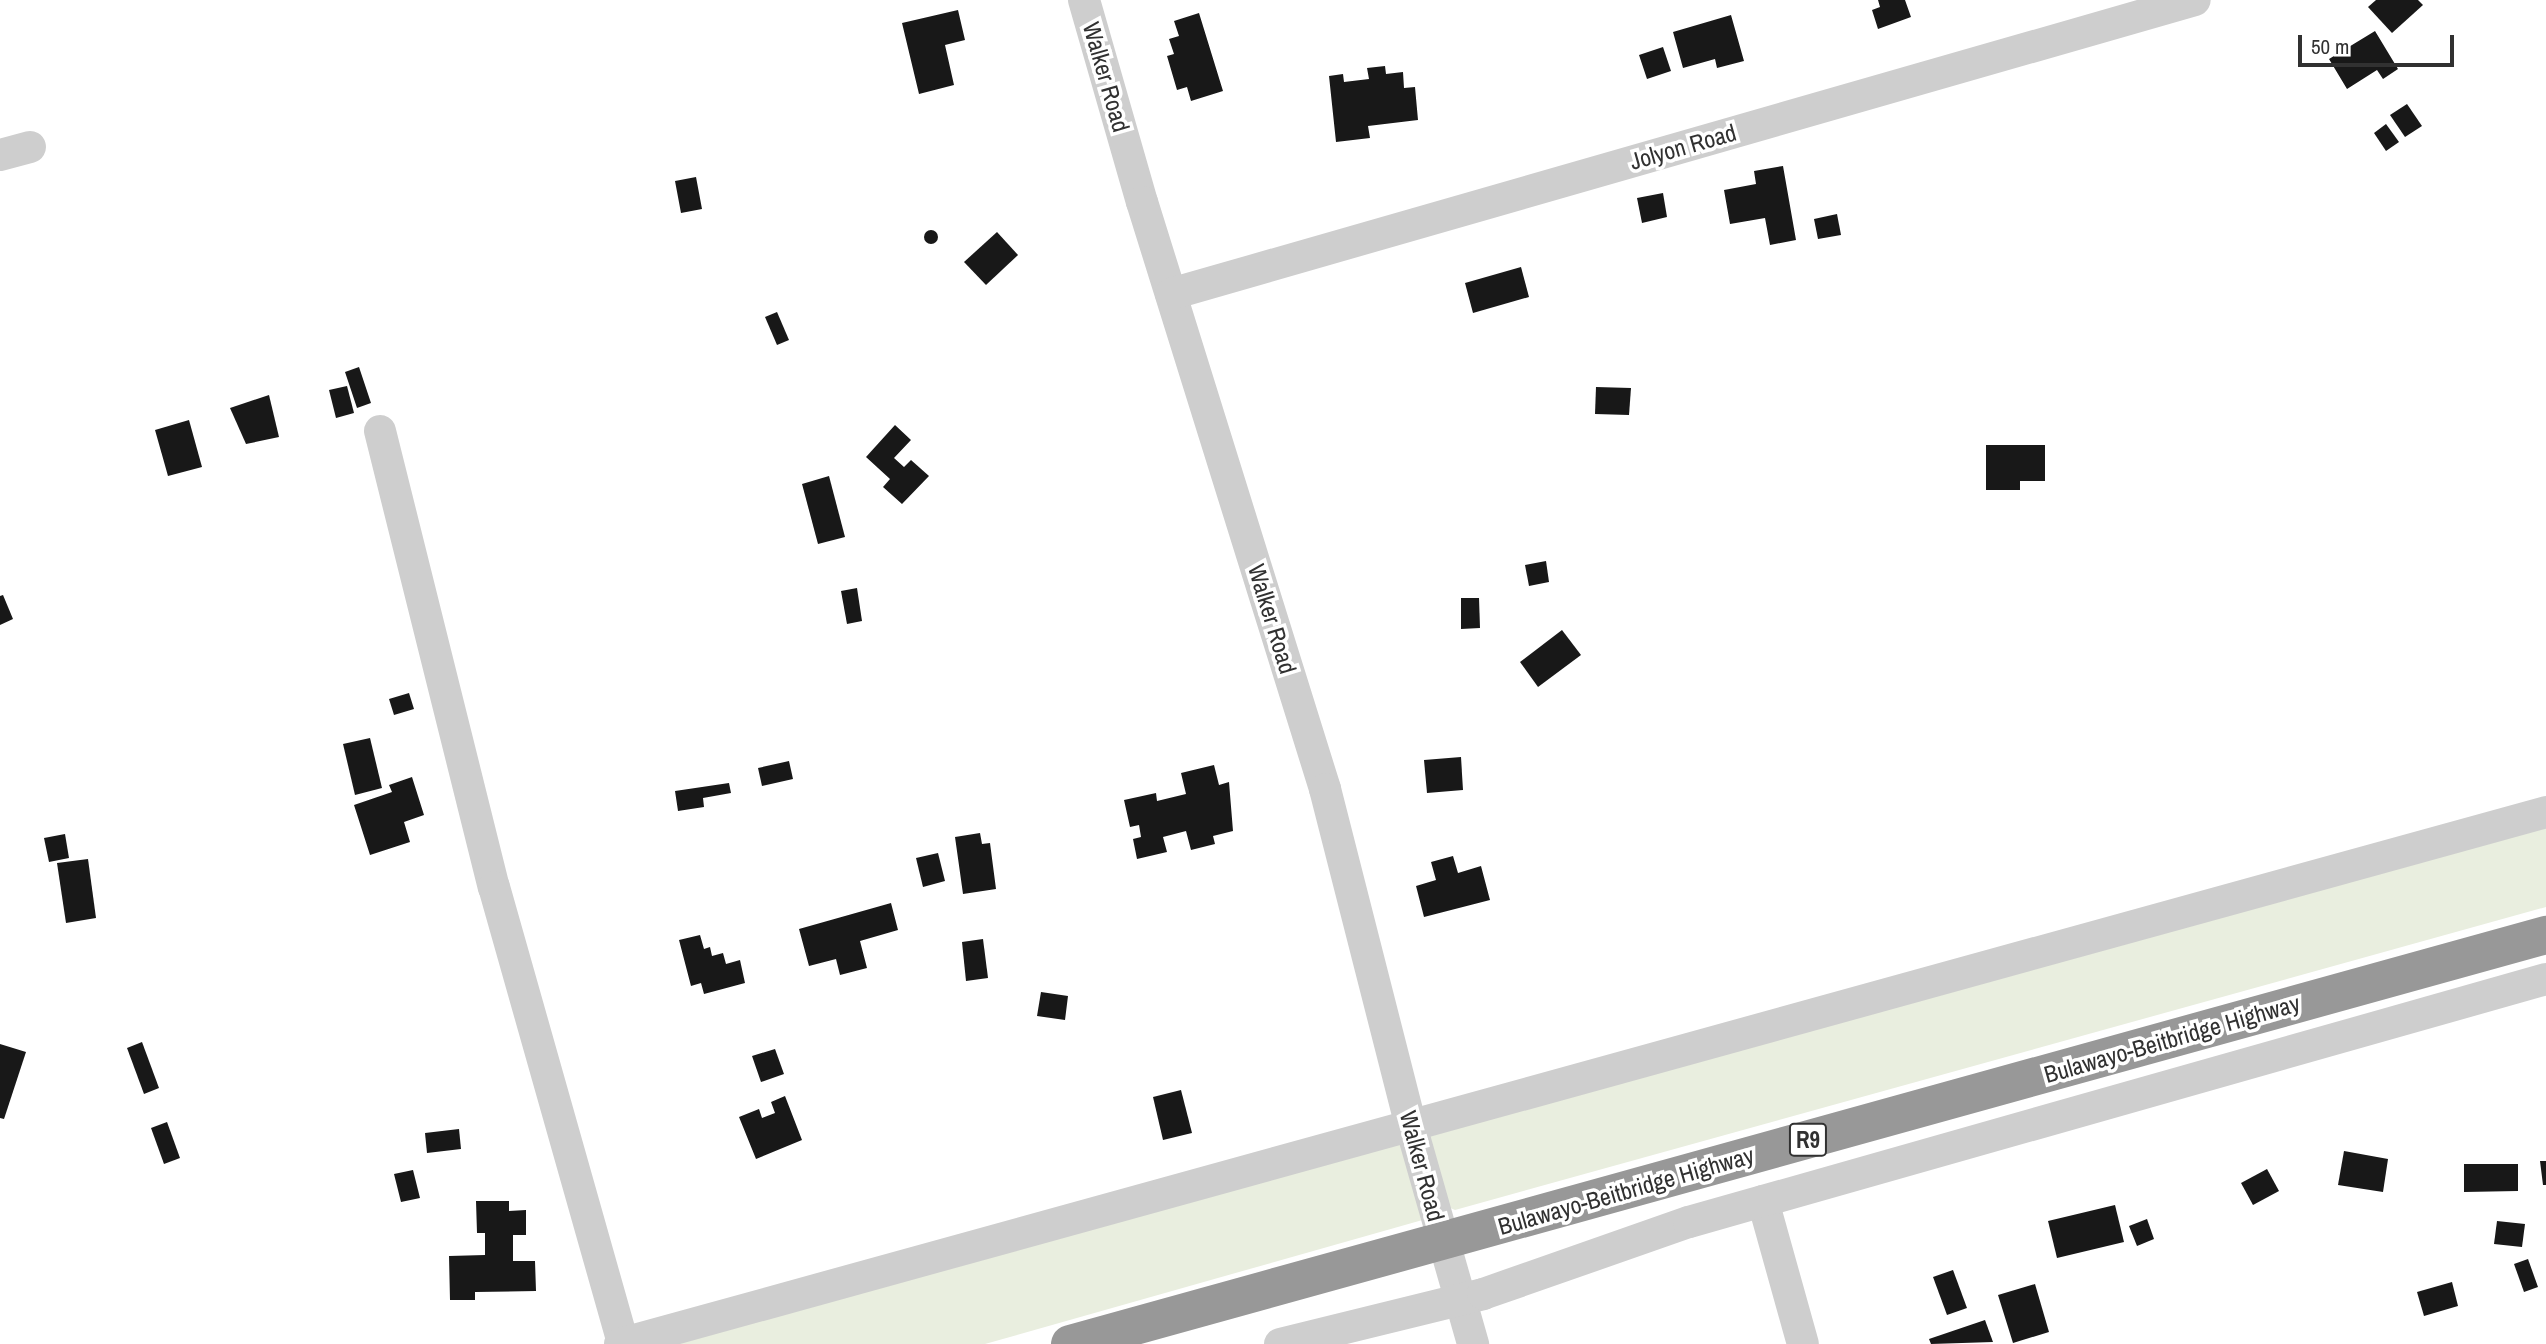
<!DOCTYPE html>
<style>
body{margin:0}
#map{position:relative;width:2546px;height:1344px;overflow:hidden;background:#fff;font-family:"Archivo Narrow",sans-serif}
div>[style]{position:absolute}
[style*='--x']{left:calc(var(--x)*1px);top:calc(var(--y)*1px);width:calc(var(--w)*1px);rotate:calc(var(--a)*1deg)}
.green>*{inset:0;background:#e9eedf}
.building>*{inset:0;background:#181818}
.round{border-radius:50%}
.minor>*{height:32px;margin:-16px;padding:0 16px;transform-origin:16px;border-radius:16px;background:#cecece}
.highway>*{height:38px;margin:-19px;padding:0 19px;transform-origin:19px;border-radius:19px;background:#989898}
span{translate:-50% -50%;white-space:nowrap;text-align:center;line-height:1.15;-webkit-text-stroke:7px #fff;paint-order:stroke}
.shield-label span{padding:2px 5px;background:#fff;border:2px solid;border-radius:5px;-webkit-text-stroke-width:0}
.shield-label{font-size:23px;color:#313131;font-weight:700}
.street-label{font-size:24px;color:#313131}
.scale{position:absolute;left:2298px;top:35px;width:156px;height:32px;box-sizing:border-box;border:4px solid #313131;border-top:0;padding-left:9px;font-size:21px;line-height:24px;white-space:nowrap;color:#313131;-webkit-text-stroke:5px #fff;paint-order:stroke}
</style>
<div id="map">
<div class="green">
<i style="clip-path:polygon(2546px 818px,2546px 907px,1455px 1210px,1439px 1203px,1418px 1129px)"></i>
<i style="clip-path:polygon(1396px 1137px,1406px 1144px,1426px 1219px,985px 1344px,647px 1344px)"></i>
</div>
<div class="building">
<i style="clip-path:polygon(1878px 0,1905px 0,1911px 17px,1878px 29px,1872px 10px,1880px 7px)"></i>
<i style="clip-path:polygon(2376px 0,2418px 0,2423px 5px,2392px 33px,2368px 7px)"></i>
<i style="clip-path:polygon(958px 10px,965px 40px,945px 45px,954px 85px,919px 94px,902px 23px)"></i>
<i style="clip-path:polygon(1199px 13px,1223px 91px,1191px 101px,1187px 87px,1177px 90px,1167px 56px,1174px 54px,1169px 39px,1179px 36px,1174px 21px)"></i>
<i style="clip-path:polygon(1731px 15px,1744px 61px,1717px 68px,1715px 59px,1683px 68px,1673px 32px)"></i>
<i style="clip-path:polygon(2375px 31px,2398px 69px,2383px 79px,2377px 70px,2347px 89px,2329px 59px)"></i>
<i style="clip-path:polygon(1663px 47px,1671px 71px,1647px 79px,1639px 55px)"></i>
<i style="clip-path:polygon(1385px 66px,1386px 74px,1403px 72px,1404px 88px,1415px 87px,1418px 120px,1368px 126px,1370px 138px,1336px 142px,1329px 76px,1343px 74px,1344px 82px,1369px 79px,1367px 68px)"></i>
<i style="clip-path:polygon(2407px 104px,2422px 126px,2405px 137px,2390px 115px)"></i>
<i style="clip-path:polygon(2386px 124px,2399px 142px,2386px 151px,2374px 133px)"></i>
<i style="clip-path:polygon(1783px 166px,1796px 240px,1770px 245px,1765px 218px,1730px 224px,1724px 190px,1756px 184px,1754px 171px)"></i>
<i style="clip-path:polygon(696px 177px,702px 209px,681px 213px,675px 181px)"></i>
<i style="clip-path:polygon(1663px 193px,1667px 217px,1642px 223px,1637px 198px)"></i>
<i style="clip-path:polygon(1837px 214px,1841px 235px,1818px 239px,1814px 219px)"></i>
<i class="round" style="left:924px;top:230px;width:14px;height:14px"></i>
<i style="clip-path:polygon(997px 232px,1018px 255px,986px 285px,964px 262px)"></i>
<i style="clip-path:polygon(1521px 267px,1529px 297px,1473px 313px,1465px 283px)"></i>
<i style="clip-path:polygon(777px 312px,789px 340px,777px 345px,765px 317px)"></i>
<i style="clip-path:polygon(359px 367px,371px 403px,357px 408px,345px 372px)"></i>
<i style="clip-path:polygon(347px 386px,354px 413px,336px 418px,329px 390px)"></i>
<i style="clip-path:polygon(1596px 387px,1631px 388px,1629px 415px,1595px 414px)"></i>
<i style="clip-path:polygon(269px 395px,279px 437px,246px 444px,230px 408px)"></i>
<i style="clip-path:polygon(189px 420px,202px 467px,168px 476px,155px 430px)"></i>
<i style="clip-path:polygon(895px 425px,911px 440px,894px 458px,904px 467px,911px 460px,929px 476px,902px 504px,883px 487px,890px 479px,866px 457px)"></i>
<i style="clip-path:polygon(1986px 445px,2045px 445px,2045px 481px,2020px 481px,2020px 490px,1986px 490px)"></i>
<i style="clip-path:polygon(829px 476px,845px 537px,818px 544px,802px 484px)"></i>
<i style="clip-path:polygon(1546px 561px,1549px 582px,1529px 586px,1525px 565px)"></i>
<i style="clip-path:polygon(857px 588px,862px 621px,847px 624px,841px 591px)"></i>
<i style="clip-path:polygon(3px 595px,13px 619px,0 625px,0 596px)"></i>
<i style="clip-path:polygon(1461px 598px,1479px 598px,1480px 628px,1461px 629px)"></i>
<i style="clip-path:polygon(1562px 630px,1581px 655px,1538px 687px,1520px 662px)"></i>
<i style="clip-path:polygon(409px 693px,414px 709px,394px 715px,389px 699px)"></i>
<i style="clip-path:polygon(370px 738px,382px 788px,355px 795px,343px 744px)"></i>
<i style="clip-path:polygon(1461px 757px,1463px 790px,1427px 793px,1424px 760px)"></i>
<i style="clip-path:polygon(789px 761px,793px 779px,762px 786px,758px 768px)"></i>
<i style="clip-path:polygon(1214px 765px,1219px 785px,1229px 782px,1233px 831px,1213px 836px,1215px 844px,1191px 850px,1186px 831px,1163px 837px,1167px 852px,1137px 859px,1133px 839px,1141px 837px,1139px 825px,1130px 827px,1124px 800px,1156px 793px,1157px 801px,1186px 794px,1181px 773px)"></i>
<i style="clip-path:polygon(412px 777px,424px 815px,404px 822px,410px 842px,370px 855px,354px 805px,392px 792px,389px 785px)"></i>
<i style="clip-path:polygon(729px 783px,731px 793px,703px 798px,704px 807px,678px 811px,675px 791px)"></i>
<i style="clip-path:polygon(980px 833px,982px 844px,990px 843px,996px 889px,963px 894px,955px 837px)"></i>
<i style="clip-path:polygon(65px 834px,69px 858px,49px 862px,44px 838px)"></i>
<i style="clip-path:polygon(938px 853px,945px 881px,923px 887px,916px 858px)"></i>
<i style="clip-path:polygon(1453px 856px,1458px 873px,1481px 866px,1490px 900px,1424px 917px,1416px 886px,1436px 880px,1431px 862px)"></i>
<i style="clip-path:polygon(88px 859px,96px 918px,66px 923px,57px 863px)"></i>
<i style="clip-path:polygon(891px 903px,898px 930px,860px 941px,867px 968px,840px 975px,836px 959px,809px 966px,799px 929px)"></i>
<i style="clip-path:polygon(700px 935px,704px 949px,710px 947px,712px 956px,723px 953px,726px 964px,740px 960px,745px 983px,704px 994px,701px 983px,691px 986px,679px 940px)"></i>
<i style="clip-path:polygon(983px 939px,988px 978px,966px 981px,962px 942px)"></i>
<i style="clip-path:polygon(1041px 992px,1068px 996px,1065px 1020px,1037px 1016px)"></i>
<i style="clip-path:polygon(142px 1042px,159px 1088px,144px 1094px,127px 1048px)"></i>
<i style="clip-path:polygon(0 1044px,26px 1052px,4px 1119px,0 1118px)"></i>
<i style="clip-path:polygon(775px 1049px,784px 1074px,761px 1082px,752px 1056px)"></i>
<i style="clip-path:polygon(1181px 1090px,1192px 1133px,1163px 1140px,1153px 1097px)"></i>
<i style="clip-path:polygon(785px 1096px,802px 1140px,756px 1159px,739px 1117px,759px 1109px,762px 1118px,775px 1113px,771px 1102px)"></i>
<i style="clip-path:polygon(167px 1122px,180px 1158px,164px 1164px,151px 1128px)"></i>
<i style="clip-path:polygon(459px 1129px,461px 1149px,427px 1153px,425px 1133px)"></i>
<i style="clip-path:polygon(2344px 1151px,2388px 1159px,2383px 1192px,2338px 1185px)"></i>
<i style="clip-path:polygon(2540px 1161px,2546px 1161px,2546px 1185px,2543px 1185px)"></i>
<i style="clip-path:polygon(2464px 1164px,2518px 1164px,2518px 1191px,2464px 1192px)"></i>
<i style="clip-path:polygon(2267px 1169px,2279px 1191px,2253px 1205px,2241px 1183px)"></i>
<i style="clip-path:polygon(413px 1170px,420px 1198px,401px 1202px,394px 1174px)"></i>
<i style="clip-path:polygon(476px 1201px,509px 1201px,509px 1211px,526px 1210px,526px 1235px,513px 1235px,513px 1261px,535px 1261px,536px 1291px,475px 1292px,475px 1300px,450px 1300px,449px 1256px,485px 1255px,485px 1233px,477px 1233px)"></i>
<i style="clip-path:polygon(2115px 1205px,2124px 1242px,2057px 1258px,2048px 1221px)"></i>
<i style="clip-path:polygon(2147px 1219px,2154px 1239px,2137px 1246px,2129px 1226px)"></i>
<i style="clip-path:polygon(2497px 1221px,2525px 1224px,2522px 1247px,2494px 1244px)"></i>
<i style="clip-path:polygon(2528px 1259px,2538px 1287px,2524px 1292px,2514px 1264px)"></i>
<i style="clip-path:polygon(1953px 1270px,1967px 1308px,1947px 1315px,1933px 1277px)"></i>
<i style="clip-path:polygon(2452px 1282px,2458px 1306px,2424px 1316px,2417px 1292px)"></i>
<i style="clip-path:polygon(2035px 1284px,2049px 1332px,2013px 1343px,1998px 1295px)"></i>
<i style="clip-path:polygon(1985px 1320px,1993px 1342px,1931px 1344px,1929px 1339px)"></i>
</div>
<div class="minor">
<i style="--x:1084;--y:0;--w:210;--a:74"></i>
<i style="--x:1142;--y:202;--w:615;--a:72.68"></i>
<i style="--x:1325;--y:789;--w:348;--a:75.7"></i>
<i style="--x:1411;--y:1126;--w:227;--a:74.1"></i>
<i style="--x:0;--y:155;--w:31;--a:-15"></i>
<i style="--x:1171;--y:294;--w:1065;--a:-16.02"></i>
<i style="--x:380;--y:431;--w:470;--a:76"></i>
<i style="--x:494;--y:887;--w:475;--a:74.2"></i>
<i style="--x:1763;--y:1201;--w:148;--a:74.4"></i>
<i style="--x:620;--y:1344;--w:1998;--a:-15.44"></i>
<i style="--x:1280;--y:1344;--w:209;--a:-13.8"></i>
<i style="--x:1483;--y:1294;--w:218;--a:-19.3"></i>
<i style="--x:1689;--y:1222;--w:891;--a:-15.83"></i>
</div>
<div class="highway">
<i style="--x:1070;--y:1344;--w:1532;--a:-15.49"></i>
</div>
<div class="shield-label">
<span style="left:1808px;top:1140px">R9</span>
</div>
<div class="street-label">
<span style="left:1106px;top:77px;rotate:74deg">Walker Road</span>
<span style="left:1683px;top:147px;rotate:-16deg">Jolyon Road</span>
<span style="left:1272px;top:619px;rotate:73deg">Walker Road</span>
<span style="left:2172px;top:1039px;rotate:-16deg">Bulawayo-Beitbridge Highway</span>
<span style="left:1422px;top:1166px;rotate:75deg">Walker Road</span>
<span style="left:1626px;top:1191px;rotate:-16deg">Bulawayo-Beitbridge Highway</span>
</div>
<div class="scale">50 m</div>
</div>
